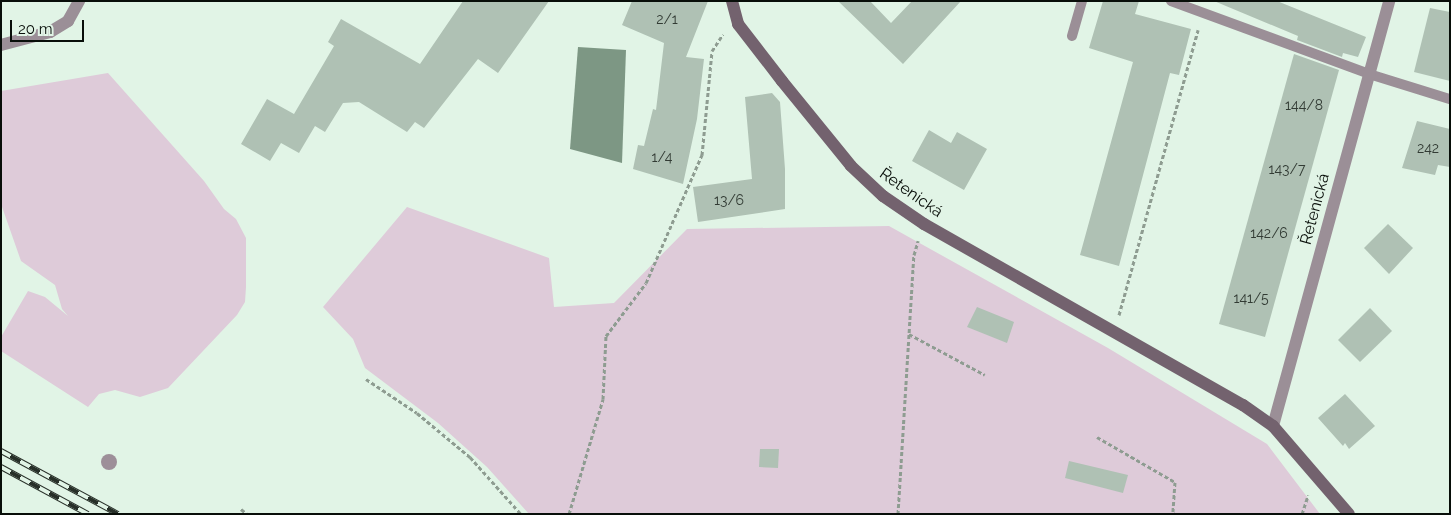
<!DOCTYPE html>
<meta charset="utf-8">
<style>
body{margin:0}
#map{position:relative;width:1451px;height:515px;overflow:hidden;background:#e1f4e6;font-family:Raleway,sans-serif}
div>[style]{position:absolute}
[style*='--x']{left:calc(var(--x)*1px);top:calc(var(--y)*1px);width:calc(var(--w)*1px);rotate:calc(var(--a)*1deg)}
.green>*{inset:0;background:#decbd9}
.water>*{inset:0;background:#7d9784}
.building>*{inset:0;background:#afc1b4}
.path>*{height:3px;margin-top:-1.5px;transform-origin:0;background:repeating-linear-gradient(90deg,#8e9c91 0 4px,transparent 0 6.5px)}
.lane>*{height:10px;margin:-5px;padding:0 5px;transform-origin:5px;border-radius:5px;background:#9b8f97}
.street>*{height:12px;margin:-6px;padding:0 6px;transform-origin:6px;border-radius:6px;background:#9b8f97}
.secondary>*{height:12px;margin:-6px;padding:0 6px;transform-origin:6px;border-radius:6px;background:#73626e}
.rail>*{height:5.5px;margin-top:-2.75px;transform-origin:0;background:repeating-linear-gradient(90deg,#e1f4e6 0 11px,#272f28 0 22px);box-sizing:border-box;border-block:1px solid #272f28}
.trees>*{width:16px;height:16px;margin:-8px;border-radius:50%;background:#9d8f99}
span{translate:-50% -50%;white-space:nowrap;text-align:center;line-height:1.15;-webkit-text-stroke:4px #e1f4e6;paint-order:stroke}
.number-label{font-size:14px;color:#323b34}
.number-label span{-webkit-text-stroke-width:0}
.street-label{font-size:16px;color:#080e09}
.frame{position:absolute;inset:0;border:2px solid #080e09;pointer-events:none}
.scale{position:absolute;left:10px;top:20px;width:74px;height:22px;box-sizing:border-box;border:2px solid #080e09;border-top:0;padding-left:6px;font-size:15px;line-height:18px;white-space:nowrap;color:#080e09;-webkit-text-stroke:4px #e1f4e6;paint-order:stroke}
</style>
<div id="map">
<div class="green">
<i style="clip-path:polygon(108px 73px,204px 181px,224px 209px,236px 219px,246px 238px,246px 287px,245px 302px,237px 315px,168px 388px,140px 397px,115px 390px,99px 394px,88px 407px,1px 351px,1px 337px,28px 291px,45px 297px,68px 316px,62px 309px,55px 285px,21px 261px,1px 204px,1px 91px)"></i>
<i style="clip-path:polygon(407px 207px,549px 258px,554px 307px,614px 303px,687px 229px,889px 226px,1108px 348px,1267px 444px,1320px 514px,529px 514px,487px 467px,438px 423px,365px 368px,353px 339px,323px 307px)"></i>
</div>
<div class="water">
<i style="clip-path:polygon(578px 47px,626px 50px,622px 163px,570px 149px)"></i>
</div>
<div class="building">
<i style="clip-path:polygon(463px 1px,549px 1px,498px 73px,478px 59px,424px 128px,415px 122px,407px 132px,359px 102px,343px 103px,325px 132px,315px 126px,299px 153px,281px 143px,270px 161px,241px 144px,267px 99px,294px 114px,334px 46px,328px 42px,341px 19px,420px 64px)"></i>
<i style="clip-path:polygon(632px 1px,708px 1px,686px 57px,704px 59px,697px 119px,683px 184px,633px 169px,638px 145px,644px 146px,653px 109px,656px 110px,664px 43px,622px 25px)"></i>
<i style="clip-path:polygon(838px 1px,870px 1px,891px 23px,912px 1px,961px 1px,903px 64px)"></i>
<i style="clip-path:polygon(1103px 1px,1139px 1px,1135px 14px,1191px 29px,1179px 75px,1170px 73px,1119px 266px,1080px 255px,1133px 62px,1089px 48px)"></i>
<i style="clip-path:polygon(1214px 1px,1277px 1px,1366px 37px,1358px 57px,1343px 53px,1342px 57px,1297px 40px,1298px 36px)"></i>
<i style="clip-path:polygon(1430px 8px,1450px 12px,1450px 81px,1414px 72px)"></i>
<i style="clip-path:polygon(1294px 54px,1339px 70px,1265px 337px,1219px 324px)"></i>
<i style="clip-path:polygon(772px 93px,780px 102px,785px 169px,785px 209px,698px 222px,693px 187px,752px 179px,745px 97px)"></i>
<i style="clip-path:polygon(1417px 121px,1450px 129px,1450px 167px,1438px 165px,1435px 175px,1402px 168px)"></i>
<i style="clip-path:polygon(929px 130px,951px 143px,957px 132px,987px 149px,964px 190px,912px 161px)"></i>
<i style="clip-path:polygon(1388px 224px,1413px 248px,1389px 274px,1364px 248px)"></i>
<i style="clip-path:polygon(977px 307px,1014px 322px,1007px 343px,967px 327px)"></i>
<i style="clip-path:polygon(1370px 308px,1392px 331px,1360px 362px,1338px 340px)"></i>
<i style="clip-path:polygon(1345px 394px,1375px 426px,1349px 449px,1345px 443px,1343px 446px,1318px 418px)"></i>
<i style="clip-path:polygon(760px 449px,779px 449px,778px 468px,759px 467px)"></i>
<i style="clip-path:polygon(1069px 461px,1128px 475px,1123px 493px,1065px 478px)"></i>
</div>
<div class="path">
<i style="--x:1119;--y:315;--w:296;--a:-74.5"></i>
<i style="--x:909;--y:334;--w:86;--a:28.3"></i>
<i style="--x:366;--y:379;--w:61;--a:33.7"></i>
<i style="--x:417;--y:413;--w:69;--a:39.7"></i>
<i style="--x:470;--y:457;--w:76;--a:48.2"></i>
<i style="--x:1097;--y:437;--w:90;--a:30"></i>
<i style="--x:1175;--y:482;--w:32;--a:94"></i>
<i style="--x:241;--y:509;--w:8;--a:40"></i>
<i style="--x:569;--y:514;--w:120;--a:-73.5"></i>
<i style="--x:603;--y:399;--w:63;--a:-87.3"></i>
<i style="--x:606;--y:336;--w:66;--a:-53"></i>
<i style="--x:646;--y:283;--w:140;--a:-66.4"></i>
<i style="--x:702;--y:155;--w:104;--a:-84.5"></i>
<i style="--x:712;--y:51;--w:20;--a:-57"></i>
<i style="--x:898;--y:514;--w:259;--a:-86.5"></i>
<i style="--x:914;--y:255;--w:15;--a:-74"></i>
<i style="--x:1302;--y:514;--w:20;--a:-72"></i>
</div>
<div class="lane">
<i style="--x:1171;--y:1;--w:211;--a:20.2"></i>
<i style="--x:1369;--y:74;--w:85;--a:17.2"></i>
<i style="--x:1072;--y:36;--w:36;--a:-74"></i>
</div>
<div class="street">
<i style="--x:1;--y:45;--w:51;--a:-14.9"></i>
<i style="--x:50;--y:32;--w:21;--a:-31"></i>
<i style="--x:68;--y:21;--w:23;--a:-61"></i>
<i style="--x:1273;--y:426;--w:441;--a:-74.7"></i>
</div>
<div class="secondary">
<i style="--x:732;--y:1;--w:24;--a:75"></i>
<i style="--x:738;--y:24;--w:72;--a:52.3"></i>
<i style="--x:782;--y:81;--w:109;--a:50.9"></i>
<i style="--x:851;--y:166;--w:44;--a:43.2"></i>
<i style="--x:883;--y:196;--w:50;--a:34.3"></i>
<i style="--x:924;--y:224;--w:367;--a:29.6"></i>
<i style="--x:1243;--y:405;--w:37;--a:35"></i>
<i style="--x:1273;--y:426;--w:116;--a:49.2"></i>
</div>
<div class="rail">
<i style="--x:1;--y:451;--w:133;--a:28.3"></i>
<i style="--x:1;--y:467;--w:99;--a:28.4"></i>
</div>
<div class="trees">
<i style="left:109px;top:462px"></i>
</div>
<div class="number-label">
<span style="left:667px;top:19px">2/1</span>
<span style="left:1304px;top:105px">144/8</span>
<span style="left:1428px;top:148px">242</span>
<span style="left:662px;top:157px">1/4</span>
<span style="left:1287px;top:169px">143/7</span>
<span style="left:729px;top:200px">13/6</span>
<span style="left:1269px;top:233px">142/6</span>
<span style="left:1251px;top:298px">141/5</span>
</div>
<div class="street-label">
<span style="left:911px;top:193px;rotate:35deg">Řetenická</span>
<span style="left:1315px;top:209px;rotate:-75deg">Řetenická</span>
</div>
<div class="frame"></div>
<div class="scale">20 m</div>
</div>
